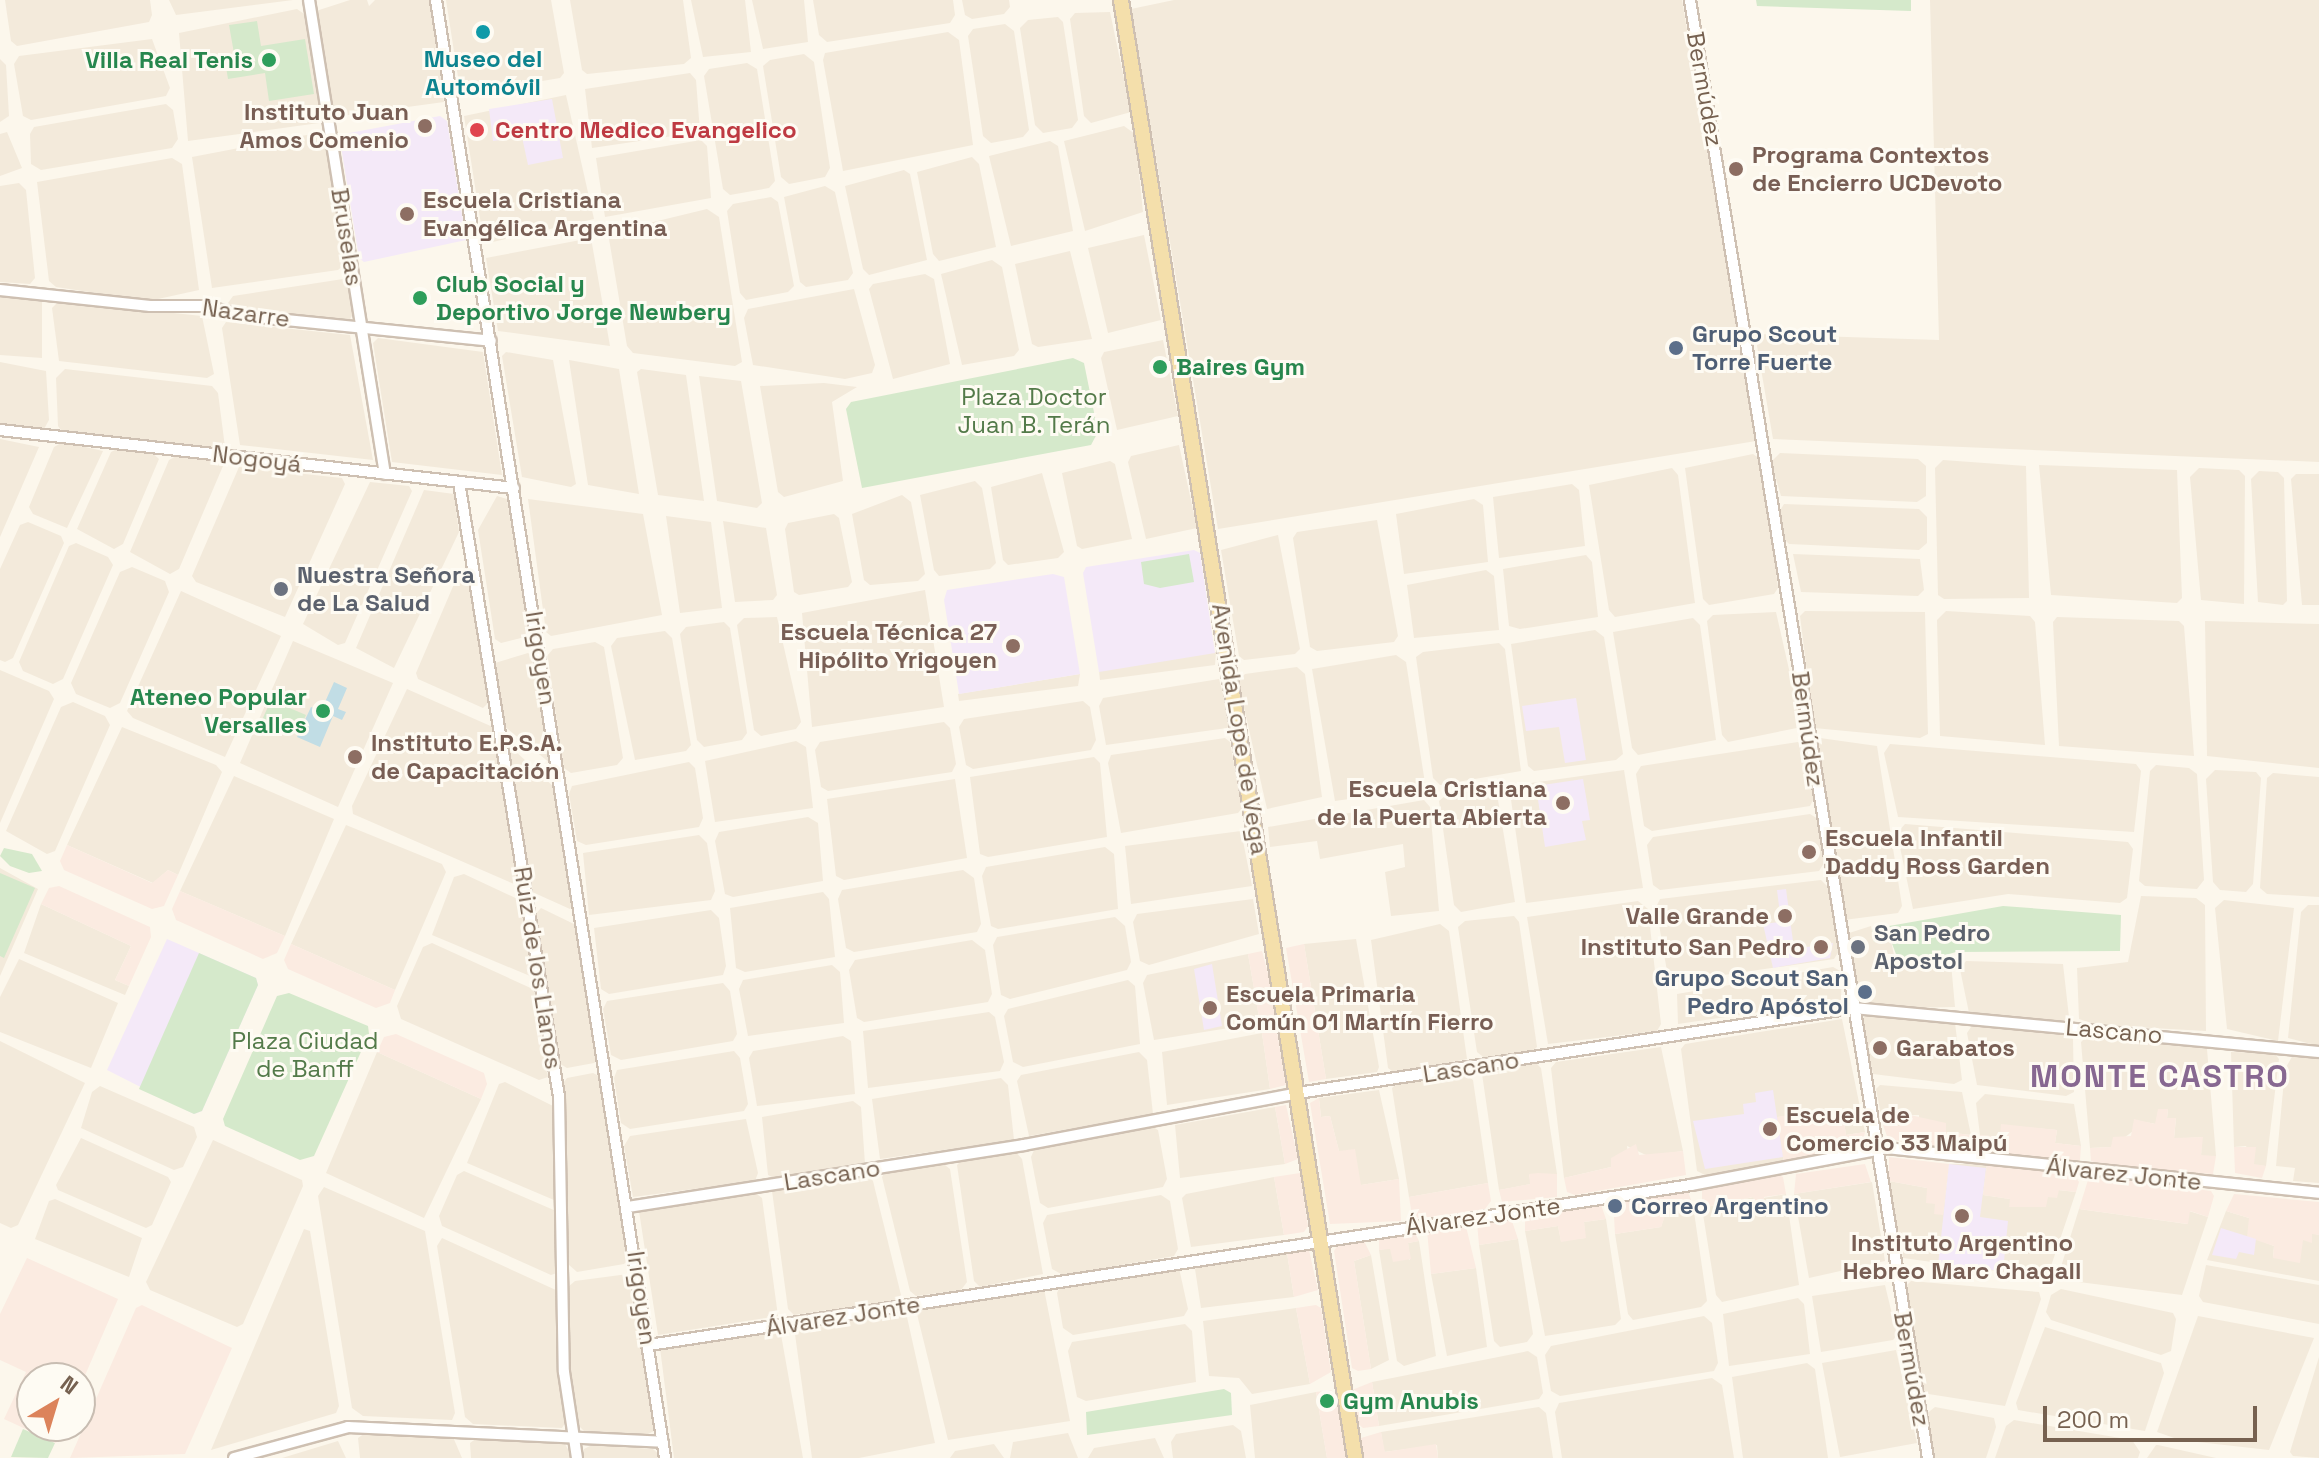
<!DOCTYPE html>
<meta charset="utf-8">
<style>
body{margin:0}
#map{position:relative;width:2319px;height:1458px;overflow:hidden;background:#fcf7ec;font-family:"Space Grotesk",sans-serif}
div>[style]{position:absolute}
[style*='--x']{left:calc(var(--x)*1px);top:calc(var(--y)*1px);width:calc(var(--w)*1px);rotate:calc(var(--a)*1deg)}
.residential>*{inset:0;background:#f3eadb}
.commercial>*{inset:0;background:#fbebe1}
.education>*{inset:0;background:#f4e9f8}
.green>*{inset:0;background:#d5e9cb}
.water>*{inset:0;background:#c1dde5}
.roads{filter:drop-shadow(2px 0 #cec0b2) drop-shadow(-2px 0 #cec0b2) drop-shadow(0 2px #cec0b2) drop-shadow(0 -2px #cec0b2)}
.minor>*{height:10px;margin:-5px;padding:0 5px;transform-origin:5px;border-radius:5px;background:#fff}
.major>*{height:14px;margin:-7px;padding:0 7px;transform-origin:7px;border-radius:7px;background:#f4dfab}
.dots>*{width:22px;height:22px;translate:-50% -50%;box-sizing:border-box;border:4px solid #fefbf3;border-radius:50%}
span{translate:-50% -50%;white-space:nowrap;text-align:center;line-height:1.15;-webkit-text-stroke:6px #fefbf3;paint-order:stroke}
.culture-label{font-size:24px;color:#0d838f;font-weight:700}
.leisure-label{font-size:24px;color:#27864d;font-weight:700}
.right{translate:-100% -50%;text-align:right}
.left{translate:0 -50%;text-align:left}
.street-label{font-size:24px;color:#766150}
.education-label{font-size:24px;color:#785e54;font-weight:700}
.health-label{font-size:24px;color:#be3a42;font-weight:700}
.service-label{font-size:24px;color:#4e5e75;font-weight:700}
.park-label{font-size:24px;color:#537a49}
.worship-label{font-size:24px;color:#5b616d;font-weight:700}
.district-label{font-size:32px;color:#876891;font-weight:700;letter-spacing:2px}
.north{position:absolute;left:16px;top:1362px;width:80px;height:80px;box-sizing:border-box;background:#fefbf3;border:2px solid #c8bdb2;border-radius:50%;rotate:38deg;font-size:22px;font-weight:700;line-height:32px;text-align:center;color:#766150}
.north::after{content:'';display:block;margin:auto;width:28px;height:36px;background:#dc835b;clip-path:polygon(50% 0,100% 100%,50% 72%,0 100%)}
.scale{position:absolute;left:2043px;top:1406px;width:214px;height:36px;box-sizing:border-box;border:4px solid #766150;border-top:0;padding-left:10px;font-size:24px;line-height:28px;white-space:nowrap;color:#766150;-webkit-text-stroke:6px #fefbf3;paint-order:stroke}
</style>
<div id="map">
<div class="residential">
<i style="clip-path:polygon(5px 0,150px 0,152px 15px,149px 22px,17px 46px,11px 41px)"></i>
<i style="clip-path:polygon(169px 0,293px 0,176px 15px)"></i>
<i style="clip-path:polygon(350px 0,367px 0,369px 6px,375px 0,431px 0,444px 102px,334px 117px,316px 11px)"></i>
<i style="clip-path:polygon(446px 0,551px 0,564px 73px,560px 78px,466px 94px,460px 90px)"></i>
<i style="clip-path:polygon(570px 0,683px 0,691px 58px,684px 64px,587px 74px,582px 70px)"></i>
<i style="clip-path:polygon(691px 0,745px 0,751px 52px,703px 57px)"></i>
<i style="clip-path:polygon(752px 0,804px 0,808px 42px,763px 49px)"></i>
<i style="clip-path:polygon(813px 0,953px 0,955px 15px,950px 23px,827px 42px,819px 35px)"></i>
<i style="clip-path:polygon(962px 0,1009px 0,1010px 7px,1004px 14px,972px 19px,965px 15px)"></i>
<i style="clip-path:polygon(1174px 0,1682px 0,1756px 441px,1218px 529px,1131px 9px)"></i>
<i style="clip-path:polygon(1930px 0,2319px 0,2319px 462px,1773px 439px,1755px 334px,1939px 340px)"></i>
<i style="clip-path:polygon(297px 9px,307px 16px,323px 115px,319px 123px,188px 141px,179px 33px)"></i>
<i style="clip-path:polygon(1110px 12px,1131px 112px,1091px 123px,1084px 116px,1070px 19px,1075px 13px)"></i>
<i style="clip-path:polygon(1058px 17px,1063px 22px,1078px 120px,1072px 128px,1043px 133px,1035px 125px,1020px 28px,1028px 20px)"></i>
<i style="clip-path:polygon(1005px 24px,1014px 31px,1029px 130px,1023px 137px,991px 143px,983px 136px,968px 36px,973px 29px)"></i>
<i style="clip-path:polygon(948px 32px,959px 40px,973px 145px,843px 171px,823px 60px,825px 53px)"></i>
<i style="clip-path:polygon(152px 39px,170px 88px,166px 96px,31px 120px,23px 116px,14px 64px,19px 56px)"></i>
<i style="clip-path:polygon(804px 54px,814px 62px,830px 168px,825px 177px,789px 184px,781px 177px,763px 66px,770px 60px)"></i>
<i style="clip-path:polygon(0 59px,6px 65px,9px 116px,0 122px)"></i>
<i style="clip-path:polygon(747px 63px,757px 69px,775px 181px,769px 188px,730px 195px,723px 189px,704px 76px,709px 69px)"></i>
<i style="clip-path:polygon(690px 73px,696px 80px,700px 132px,592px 148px,585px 89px)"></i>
<i style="clip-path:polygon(566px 95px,594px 219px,484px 244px,464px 116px)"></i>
<i style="clip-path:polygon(166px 104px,173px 110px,178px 139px,172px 148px,41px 170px,31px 164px,30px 134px,34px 127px)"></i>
<i style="clip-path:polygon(1124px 126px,1135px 134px,1143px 212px,1085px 231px,1064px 141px)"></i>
<i style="clip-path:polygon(7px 132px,22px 168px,0 176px,0 134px)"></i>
<i style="clip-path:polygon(317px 133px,327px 140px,345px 264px,338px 270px,212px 288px,192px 157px)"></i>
<i style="clip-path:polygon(701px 140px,707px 146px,711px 198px,605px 217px,596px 158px)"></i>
<i style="clip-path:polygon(1050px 141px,1058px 146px,1073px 231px,1011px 246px,989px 156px)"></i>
<i style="clip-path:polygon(972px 157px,979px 164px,996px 247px,939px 261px,933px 254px,917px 172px)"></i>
<i style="clip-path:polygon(172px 158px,182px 164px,199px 290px,149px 301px,56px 287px,49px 281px,37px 182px)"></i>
<i style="clip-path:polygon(904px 170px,910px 174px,927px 260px,869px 275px,863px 269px,845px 186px)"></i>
<i style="clip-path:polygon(19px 183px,26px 190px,35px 278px,30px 284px,0 282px,0 186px)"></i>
<i style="clip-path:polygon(825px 186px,835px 192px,853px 273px,848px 280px,806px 287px,800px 282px,784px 197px)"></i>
<i style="clip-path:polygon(771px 197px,778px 202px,794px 286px,788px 292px,746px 300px,740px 293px,727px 211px,733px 204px)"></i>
<i style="clip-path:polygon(707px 209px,719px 217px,742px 362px,735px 366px,633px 353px,627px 346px,608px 233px)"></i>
<i style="clip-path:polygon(1144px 235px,1161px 320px,1108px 333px,1088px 248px)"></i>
<i style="clip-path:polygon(591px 238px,610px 346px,498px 331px,486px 258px)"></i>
<i style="clip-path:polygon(1070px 251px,1092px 339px,1038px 347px,1032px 344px,1015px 264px)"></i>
<i style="clip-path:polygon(992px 260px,1002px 267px,1019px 350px,1014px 356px,962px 365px,941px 274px)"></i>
<i style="clip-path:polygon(925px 274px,934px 279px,950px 364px,893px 379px,869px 289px,873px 284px)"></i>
<i style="clip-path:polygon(343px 279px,350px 285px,354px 312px,349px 321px,234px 310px,228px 303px,233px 296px)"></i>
<i style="clip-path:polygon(854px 289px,875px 365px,872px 373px,845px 379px,753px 365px,744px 318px,748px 309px)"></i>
<i style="clip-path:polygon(0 294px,42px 302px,42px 358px,0 355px)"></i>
<i style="clip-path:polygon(59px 301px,202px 316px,214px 374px,207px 378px,59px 361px,52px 308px)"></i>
<i style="clip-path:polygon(226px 322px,350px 335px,373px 460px,240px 445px,222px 328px)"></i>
<i style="clip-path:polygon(378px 338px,483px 352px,502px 475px,392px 462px,373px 343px)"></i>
<i style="clip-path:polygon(1163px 340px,1178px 416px,1117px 430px,1101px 358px,1104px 352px)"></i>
<i style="clip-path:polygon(506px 352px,553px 360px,576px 484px,571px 487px,522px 477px,502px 356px)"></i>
<i style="clip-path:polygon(569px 360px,619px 369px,639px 494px,588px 485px)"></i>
<i style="clip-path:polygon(0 362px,46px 371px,49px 420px,44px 429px,0 426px)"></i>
<i style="clip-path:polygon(65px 369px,212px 386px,218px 393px,225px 447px,218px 451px,63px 433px,58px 426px,56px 378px)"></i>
<i style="clip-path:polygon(641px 369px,686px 375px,704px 501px,658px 495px,637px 372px)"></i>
<i style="clip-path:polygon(699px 376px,741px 381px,762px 503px,757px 508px,717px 501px)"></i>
<i style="clip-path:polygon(824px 383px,857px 387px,832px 402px,843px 481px,784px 497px,778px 492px,760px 386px)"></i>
<i style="clip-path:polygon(0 439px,39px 447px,0 537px)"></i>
<i style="clip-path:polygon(63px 442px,103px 451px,67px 528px,33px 514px,29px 507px,54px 447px)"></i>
<i style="clip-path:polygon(1179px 445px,1197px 528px,1146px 539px,1128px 462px,1131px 456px)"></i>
<i style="clip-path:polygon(119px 448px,151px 452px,159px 459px,123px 544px,114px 549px,77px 529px,111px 452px)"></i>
<i style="clip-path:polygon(1780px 453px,1918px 459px,1926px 466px,1926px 496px,1917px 502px,1781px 496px,1771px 462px)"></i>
<i style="clip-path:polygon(1753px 454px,1763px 461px,1778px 588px,1774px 594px,1709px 605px,1703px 599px,1685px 468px)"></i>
<i style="clip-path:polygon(178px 455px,216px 459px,223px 466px,179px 569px,170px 574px,130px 552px,169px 460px)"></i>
<i style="clip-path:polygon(1943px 460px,2026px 466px,2029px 598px,1944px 599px,1938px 595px,1935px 468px)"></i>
<i style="clip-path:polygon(1110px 461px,1115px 464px,1132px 539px,1082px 549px,1077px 546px,1062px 473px)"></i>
<i style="clip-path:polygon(2039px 465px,2177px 470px,2182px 598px,2177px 603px,2051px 595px)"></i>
<i style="clip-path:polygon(239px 467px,342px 478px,345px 484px,285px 617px,196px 582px,192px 576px)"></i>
<i style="clip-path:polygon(1672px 468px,1678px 475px,1695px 603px,1615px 617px,1609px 610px,1589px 485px)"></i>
<i style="clip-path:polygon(2199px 468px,2239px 470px,2245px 476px,2244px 604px,2201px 600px,2190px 477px)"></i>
<i style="clip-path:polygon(2259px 471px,2278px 472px,2284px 478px,2287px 601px,2283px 605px,2258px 602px,2251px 479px)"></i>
<i style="clip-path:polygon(1042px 473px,1064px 552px,1058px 558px,1008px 565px,1003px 560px,991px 487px)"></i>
<i style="clip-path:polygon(2319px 474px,2319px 605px,2302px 605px,2291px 479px,2296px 474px)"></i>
<i style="clip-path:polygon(975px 481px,982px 488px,996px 563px,990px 569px,939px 576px,934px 570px,920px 495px)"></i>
<i style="clip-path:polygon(370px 482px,409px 486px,412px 491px,345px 643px,338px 645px,303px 624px)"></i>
<i style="clip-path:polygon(1572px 484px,1579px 490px,1585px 546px,1499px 558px,1493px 497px)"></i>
<i style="clip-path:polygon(424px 490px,454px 494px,459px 532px,394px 668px,356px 648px)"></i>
<i style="clip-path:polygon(902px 495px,911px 502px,925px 574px,918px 581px,870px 585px,864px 580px,852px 514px)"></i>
<i style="clip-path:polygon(497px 496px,507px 499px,529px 636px,501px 643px,495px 639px,478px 530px)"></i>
<i style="clip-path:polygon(528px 499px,643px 514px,662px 615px,551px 636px,546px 632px)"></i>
<i style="clip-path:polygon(1474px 499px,1483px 505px,1488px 562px,1404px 574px,1396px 514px)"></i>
<i style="clip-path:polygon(1784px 504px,1919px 509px,1927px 517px,1927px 543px,1919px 550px,1789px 544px,1783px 538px,1779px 512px)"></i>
<i style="clip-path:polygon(834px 514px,839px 518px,852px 582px,848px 587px,799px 595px,794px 592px,785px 529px,788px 523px)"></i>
<i style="clip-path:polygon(666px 516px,711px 522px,722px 608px,680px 613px)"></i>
<i style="clip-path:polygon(1377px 520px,1398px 636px,1394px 642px,1317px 651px,1310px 647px,1293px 538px,1297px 532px)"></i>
<i style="clip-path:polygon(723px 521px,766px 528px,777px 595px,773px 600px,735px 602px)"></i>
<i style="clip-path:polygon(28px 522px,61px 536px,64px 543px,13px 658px,5px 662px,0 660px,0 569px,20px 525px)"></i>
<i style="clip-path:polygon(1278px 535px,1300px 649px,1295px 654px,1244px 660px,1239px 656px,1221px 550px)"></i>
<i style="clip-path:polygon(76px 543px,108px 557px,113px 565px,63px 679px,53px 684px,23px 671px,19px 662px,69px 546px)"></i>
<i style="clip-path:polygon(1793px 554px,1920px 559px,1924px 590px,1918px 596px,1801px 592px)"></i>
<i style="clip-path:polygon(1586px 555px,1592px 562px,1598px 617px,1520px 629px,1509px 626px,1503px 569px)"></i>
<i style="clip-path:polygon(132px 567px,165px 581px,169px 592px,120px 703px,110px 708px,76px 694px,71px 683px,120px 572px)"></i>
<i style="clip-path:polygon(460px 570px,467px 571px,488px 703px,483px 708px,418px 679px,416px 673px)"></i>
<i style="clip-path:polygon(1486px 570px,1494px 576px,1499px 630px,1414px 638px,1407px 585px)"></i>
<i style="clip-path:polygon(925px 590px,944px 707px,812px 727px,802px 613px)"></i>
<i style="clip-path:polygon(181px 591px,281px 636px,225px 757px,133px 718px,127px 711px)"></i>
<i style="clip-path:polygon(1805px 611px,1925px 612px,1928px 734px,1920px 738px,1814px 728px,1800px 616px)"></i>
<i style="clip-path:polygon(1946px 611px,2030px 616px,2035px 622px,2045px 745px,1940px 736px,1937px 620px)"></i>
<i style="clip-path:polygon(1776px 612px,1802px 727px,1728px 742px,1722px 735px,1707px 621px,1713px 615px)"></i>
<i style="clip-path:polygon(777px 617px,801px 722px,796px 729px,761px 736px,754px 730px,737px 625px,744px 618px)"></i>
<i style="clip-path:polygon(2057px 617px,2179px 621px,2184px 626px,2194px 756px,2059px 746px,2053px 622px)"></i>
<i style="clip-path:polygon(1693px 618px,1700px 625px,1716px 740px,1638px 755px,1632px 748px,1613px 632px)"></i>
<i style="clip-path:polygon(2205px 621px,2319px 624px,2319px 768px,2207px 756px)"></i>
<i style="clip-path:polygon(724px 622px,730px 628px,747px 733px,742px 740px,704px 747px,697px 740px,680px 634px,686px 627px)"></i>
<i style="clip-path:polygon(1595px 630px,1604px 637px,1623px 754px,1616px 760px,1534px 771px,1528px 766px,1511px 644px)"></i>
<i style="clip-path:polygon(665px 631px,672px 638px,691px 745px,686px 751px,635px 760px,611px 646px,617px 638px)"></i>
<i style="clip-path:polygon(293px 641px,393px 683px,338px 807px,240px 763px)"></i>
<i style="clip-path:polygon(595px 642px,604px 647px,623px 758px,617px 765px,571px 773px,564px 768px,547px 656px,553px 649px)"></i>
<i style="clip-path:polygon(1499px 643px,1505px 649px,1521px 771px,1440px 785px,1433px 778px,1416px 657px,1423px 652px)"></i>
<i style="clip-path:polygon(1216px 652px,1215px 665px,1100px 680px,1099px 671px)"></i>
<i style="clip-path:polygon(528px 653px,534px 657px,550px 763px,504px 726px,495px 663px)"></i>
<i style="clip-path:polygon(1396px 655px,1406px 662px,1425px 783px,1418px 789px,1335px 801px,1312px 669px)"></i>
<i style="clip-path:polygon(1297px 667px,1305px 674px,1322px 797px,1267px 809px,1238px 681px,1245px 674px)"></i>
<i style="clip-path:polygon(0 670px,49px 691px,54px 699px,0 823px)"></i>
<i style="clip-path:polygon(1080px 674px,1078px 686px,959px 701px,958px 694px)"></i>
<i style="clip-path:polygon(1219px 679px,1231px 723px,1227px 728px,1106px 745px,1099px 706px,1103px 698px)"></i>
<i style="clip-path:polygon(407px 689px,495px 728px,519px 878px,514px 884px,353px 814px,352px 806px)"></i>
<i style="clip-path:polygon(1083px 701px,1090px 707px,1096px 740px,1091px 750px,973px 769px,966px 765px,959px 727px,964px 719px)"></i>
<i style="clip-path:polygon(73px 702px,105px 716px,110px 725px,55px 851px,47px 854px,6px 831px,61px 707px)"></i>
<i style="clip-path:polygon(944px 722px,950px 728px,956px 764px,952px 772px,828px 791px,821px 787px,815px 750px,820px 742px)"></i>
<i style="clip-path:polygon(122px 727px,216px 765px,222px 772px,178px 875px,168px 870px,153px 883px,67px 845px)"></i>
<i style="clip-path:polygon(1225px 738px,1230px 742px,1242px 808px,1238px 813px,1121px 833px,1108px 763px,1111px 755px)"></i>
<i style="clip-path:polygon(1820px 738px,1877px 746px,1902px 906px,1898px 913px,1844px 920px,1815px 742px)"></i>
<i style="clip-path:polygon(796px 741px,806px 747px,813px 808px,715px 822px,705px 761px)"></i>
<i style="clip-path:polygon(1798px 742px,1807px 749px,1814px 798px,1810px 806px,1652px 831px,1644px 826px,1636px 774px,1641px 766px)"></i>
<i style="clip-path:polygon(1890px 744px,2136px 764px,2141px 771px,2134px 832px,1898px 817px,1884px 753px)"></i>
<i style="clip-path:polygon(512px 748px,556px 789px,574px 902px,570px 909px,530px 891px,508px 750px)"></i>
<i style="clip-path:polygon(1094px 757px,1100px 763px,1107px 837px,988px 857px,980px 854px,970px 777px)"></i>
<i style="clip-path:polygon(689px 762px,695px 768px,703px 818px,699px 827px,586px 845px,577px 841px,569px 794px,572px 786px)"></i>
<i style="clip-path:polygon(2156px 765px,2189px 768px,2197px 774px,2204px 880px,2197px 889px,2145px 886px,2139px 881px,2150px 771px)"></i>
<i style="clip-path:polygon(1624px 770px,1643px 888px,1526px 903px,1509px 786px)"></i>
<i style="clip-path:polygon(2215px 770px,2256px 772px,2261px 778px,2253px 884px,2246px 892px,2220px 890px,2213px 882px,2206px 779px)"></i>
<i style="clip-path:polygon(2273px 773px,2319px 777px,2319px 897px,2267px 894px,2260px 888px,2267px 778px)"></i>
<i style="clip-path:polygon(234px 776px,334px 819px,285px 936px,180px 891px)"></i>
<i style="clip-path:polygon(955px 779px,967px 858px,844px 880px,836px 876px,827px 799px)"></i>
<i style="clip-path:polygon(1496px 788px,1515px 902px,1461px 912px,1454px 905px,1439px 801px,1446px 795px)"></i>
<i style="clip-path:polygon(1424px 800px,1430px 807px,1439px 911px,1391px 916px,1385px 872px,1405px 867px,1403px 844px,1320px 859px,1317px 841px,1270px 847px,1268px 827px)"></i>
<i style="clip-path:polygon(1810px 814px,1818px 819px,1824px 863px,1819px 871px,1660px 890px,1653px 885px,1647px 845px,1653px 837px)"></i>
<i style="clip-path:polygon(808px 817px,818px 823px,823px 881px,733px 897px,725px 894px,715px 841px,719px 832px)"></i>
<i style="clip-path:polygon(1905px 824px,2128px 842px,2133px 849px,2127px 898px,2120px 903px,2008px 894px,1913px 909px,1897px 833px)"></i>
<i style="clip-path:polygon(346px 825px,442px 864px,446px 872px,395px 990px,291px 944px)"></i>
<i style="clip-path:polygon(1241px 831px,1252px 886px,1131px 904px,1125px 846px)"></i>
<i style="clip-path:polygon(699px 835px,707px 843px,715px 891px,711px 900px,589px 915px,583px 853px)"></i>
<i style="clip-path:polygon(1105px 847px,1114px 854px,1118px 909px,998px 929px,991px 926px,982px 876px,986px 867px)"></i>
<i style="clip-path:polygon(0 868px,38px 889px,0 976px)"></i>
<i style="clip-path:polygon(963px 870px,974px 878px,981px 924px,977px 932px,854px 952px,846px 948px,838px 899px,842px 890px)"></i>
<i style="clip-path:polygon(464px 874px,522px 901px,534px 968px,530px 976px,432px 935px,454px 877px)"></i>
<i style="clip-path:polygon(1821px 880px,1828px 887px,1839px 951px,1834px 959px,1669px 983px,1656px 907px,1660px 899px)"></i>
<i style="clip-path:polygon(823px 892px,829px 899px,835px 957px,745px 972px,736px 968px,730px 908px)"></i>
<i style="clip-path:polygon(2141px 896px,2196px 898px,2205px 905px,2206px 1031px,2097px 1025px,2079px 1019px,2077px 968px,2128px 962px)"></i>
<i style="clip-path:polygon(1253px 899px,1259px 934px,1149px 965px,1140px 961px,1133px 922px,1137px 914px)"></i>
<i style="clip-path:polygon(2224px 900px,2294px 908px,2278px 1041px,2227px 1029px,2215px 908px)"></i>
<i style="clip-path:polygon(1638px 901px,1648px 909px,1661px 1024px,1657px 1031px,1548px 1044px,1527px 917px)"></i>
<i style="clip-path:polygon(41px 904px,131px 946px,115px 980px,129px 986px,125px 995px,24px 953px)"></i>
<i style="clip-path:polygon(2308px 905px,2319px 905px,2319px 1046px,2288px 1038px,2301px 912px)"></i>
<i style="clip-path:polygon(541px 908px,578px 926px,598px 1060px,594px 1063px,567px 1068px,557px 1062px,534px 916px)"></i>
<i style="clip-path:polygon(711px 910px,719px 918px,726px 966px,723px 975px,609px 994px,601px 989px,594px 928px)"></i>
<i style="clip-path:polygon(1514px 916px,1519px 922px,1537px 1047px,1530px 1053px,1487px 1060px,1477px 1052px,1458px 927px,1465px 921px)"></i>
<i style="clip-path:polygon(1115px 917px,1125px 926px,1131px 962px,1127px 970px,1010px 999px,1001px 995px,993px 945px,997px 937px)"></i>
<i style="clip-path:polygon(1440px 924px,1449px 931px,1467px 1059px,1396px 1074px,1388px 1068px,1371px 940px)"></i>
<i style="clip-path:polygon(1871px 926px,1874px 942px,1891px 941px,1895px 960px,1951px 963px,1955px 1007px,1901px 1008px,1857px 1000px,1846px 934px)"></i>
<i style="clip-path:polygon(1356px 939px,1379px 1067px,1377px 1072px,1326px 1079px,1304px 944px)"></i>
<i style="clip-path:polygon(972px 940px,985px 950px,992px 994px,988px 1002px,864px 1022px,857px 1018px,849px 970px,855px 960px)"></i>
<i style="clip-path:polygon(432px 943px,535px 990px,548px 1077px,539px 1080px,401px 1019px,397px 1006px,423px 947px)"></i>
<i style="clip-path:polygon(1248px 954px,1260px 1023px,1154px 1040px,1143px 983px,1147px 975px)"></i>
<i style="clip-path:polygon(19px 959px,118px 1003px,91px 1068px,0 1032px,0 997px)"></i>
<i style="clip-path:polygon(1966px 961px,2063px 964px,2069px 1017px,2062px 1022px,1969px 1013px,1960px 969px)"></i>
<i style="clip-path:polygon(832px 965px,840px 972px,844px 1023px,748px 1036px,739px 989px,743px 980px)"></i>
<i style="clip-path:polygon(1833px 967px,1842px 972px,1841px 1000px,1678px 1024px,1677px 994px)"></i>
<i style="clip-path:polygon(1128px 980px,1135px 986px,1140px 1044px,1023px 1067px,1013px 1062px,1004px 1016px,1008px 1009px)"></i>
<i style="clip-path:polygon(723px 983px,730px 991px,737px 1034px,733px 1041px,621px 1060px,611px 1055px,603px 1009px,607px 1001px)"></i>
<i style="clip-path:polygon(989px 1012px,995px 1017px,1004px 1062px,1000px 1071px,868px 1088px,863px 1031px)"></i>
<i style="clip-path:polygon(1869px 1014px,1955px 1023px,1962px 1080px,1954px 1084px,1873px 1074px,1861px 1019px)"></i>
<i style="clip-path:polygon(1842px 1019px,1865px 1132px,1846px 1135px,1842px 1109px,1778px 1117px,1784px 1163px,1705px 1175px,1697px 1171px,1681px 1049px,1685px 1044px)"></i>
<i style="clip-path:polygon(1973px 1024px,2067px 1032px,2073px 1039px,2074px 1092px,2066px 1096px,1977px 1085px,1967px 1033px)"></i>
<i style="clip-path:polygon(1262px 1033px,1270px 1089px,1167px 1105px,1162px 1052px)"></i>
<i style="clip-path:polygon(2090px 1033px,2207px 1049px,2216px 1156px,2201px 1156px,2202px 1137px,2174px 1139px,2176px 1118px,2167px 1119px,2168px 1109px,2156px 1124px,2145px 1122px,2112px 1147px,2090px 1148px,2081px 1042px)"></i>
<i style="clip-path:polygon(843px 1036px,851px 1041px,855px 1094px,757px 1106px,749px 1058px,753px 1051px)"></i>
<i style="clip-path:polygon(0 1041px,85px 1083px,18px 1225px,11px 1228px,0 1223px)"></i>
<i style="clip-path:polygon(1661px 1047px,1683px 1151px,1648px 1156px,1627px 1146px,1628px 1153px,1611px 1167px,1564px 1178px,1551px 1068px,1556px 1062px)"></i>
<i style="clip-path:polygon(734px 1051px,740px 1058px,748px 1104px,744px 1111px,630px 1129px,621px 1123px,614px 1078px,617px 1070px)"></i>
<i style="clip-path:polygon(377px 1052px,481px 1099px,424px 1218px,326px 1173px)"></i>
<i style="clip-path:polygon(1139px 1052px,1147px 1060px,1153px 1114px,1029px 1136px,1017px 1081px,1021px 1075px)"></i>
<i style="clip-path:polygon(2231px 1052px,2274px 1053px,2279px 1059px,2266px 1166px,2254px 1165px,2246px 1146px,2234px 1147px)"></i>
<i style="clip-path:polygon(2293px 1055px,2319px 1058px,2319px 1183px,2293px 1181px,2295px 1168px,2276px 1166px,2285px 1069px)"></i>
<i style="clip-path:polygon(1535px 1062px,1541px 1068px,1557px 1174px,1529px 1175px,1531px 1184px,1499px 1190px,1482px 1074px)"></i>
<i style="clip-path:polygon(1462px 1072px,1473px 1080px,1488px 1183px,1409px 1197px,1392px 1088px,1399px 1082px)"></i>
<i style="clip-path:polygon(593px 1073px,601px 1077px,630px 1258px,624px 1264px,577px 1272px,568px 1264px,561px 1086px,567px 1078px)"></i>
<i style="clip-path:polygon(1001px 1078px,1008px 1085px,1014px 1140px,880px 1159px,872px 1099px)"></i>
<i style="clip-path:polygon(505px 1082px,555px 1107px,554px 1200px,467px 1163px,499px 1084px)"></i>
<i style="clip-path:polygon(1880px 1085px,1962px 1092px,1971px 1135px,1946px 1132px,1919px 1120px,1919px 1115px,1910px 1115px,1900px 1127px,1883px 1125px,1876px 1089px)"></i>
<i style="clip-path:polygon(100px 1086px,194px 1127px,197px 1137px,183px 1167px,174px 1170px,81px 1128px,92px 1092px)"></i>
<i style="clip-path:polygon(1379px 1090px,1399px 1179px,1361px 1185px,1339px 1151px,1330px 1116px,1321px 1117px,1319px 1098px)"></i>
<i style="clip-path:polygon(1985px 1094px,2074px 1104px,2081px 1146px,2055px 1143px,2057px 1130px,2002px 1125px,2000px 1137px,1980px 1135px,1976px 1103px)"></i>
<i style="clip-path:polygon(853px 1101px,861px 1107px,865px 1164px,776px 1179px,768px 1175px,762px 1117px)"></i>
<i style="clip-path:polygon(1275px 1107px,1285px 1164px,1180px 1178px,1175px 1125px)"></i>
<i style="clip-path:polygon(746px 1119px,758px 1173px,755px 1181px,633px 1197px,624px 1146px,630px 1136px)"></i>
<i style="clip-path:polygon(1149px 1125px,1158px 1130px,1167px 1179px,1163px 1187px,1048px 1208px,1040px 1203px,1031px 1157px,1035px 1148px)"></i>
<i style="clip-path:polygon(81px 1138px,168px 1177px,171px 1182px,152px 1225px,146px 1228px,58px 1190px,56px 1185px)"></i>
<i style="clip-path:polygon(213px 1140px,302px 1180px,303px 1186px,243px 1324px,237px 1327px,150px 1290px,146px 1282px)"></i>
<i style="clip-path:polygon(1015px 1151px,1022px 1159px,1043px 1274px,980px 1287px,974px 1281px,957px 1165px,963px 1159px)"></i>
<i style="clip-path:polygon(941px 1162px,950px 1169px,967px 1282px,961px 1290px,916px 1296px,910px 1291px,882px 1177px,886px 1171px)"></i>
<i style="clip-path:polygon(1949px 1164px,1987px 1164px,1983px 1195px,2010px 1199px,2010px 1207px,2058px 1190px,2076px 1192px,2047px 1278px,1903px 1258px,1889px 1181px,1927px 1188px,1943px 1214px)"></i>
<i style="clip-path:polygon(464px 1171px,556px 1211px,557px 1273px,551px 1275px,442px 1226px,439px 1216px,457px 1175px)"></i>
<i style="clip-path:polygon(867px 1174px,873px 1181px,901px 1295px,894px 1301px,794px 1315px,788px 1309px,772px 1191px)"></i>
<i style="clip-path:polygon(1274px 1177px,1284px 1235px,1191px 1247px,1182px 1198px,1186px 1194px)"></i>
<i style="clip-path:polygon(1872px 1182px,1885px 1261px,1809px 1278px,1794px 1194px)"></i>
<i style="clip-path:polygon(324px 1187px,425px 1231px,455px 1413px,452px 1420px,363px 1416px,352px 1408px,318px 1196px)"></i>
<i style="clip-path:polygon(753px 1191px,762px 1198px,778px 1316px,658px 1335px,639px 1211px)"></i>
<i style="clip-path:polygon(1786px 1194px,1799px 1285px,1722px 1302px,1716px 1295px,1702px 1208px,1754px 1197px,1764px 1202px,1763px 1198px)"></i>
<i style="clip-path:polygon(1161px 1195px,1170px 1201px,1178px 1249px,1174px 1256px,1063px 1275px,1052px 1269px,1043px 1223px,1047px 1215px)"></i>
<i style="clip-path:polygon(55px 1199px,142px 1238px,129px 1277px,35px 1239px,49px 1201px)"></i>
<i style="clip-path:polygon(1693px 1205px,1707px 1301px,1701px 1307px,1633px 1320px,1628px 1314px,1615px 1234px,1661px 1227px,1667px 1208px)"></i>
<i style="clip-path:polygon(2079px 1209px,2187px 1224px,2189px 1211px,2208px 1217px,2182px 1295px,2063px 1280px,2060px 1270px)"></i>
<i style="clip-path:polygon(2226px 1211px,2249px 1218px,2256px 1239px,2274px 1246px,2273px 1257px,2312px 1233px,2319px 1235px,2319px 1281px,2207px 1260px)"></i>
<i style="clip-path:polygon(1606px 1219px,1621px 1319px,1615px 1325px,1545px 1336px,1525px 1231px,1558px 1226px,1561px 1241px,1585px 1238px,1584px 1222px)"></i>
<i style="clip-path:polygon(304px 1229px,310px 1231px,339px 1406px,336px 1413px,211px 1450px)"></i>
<i style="clip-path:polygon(442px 1238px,558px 1291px,559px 1365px,567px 1420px,562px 1428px,473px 1424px,465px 1417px,437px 1246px)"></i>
<i style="clip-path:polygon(1518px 1239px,1533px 1334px,1527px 1342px,1500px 1347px,1494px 1341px,1479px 1245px)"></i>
<i style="clip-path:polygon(1419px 1241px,1436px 1356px,1404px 1366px,1397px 1361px,1379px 1250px,1390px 1248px,1410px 1260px,1408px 1243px)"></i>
<i style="clip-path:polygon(1287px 1253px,1294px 1297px,1201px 1308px,1195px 1269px,1199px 1265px)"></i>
<i style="clip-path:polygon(1371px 1255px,1389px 1360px,1371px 1369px,1354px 1261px)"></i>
<i style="clip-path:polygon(2206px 1265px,2319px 1285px,2319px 1324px,2203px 1302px,2199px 1296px)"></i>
<i style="clip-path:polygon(1179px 1268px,1188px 1309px,1184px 1316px,1073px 1335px,1063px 1328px,1057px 1293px,1061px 1284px)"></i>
<i style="clip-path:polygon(1476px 1268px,1487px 1347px,1447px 1356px,1431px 1274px)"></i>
<i style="clip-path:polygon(628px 1274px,656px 1430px,648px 1434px,584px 1431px,576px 1423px,568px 1361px,568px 1287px,575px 1281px)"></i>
<i style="clip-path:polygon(1911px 1281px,2039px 1292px,2041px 1299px,2005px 1406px,1922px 1393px,1907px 1285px)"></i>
<i style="clip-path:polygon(1885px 1285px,1897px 1335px,1893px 1340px,1821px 1352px,1812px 1296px)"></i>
<i style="clip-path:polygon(1044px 1289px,1070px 1421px,948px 1440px,916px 1310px)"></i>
<i style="clip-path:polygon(2061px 1289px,2173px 1313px,2176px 1319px,2171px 1351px,2161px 1355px,2051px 1320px,2046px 1312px,2051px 1295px)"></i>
<i style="clip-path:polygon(1798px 1298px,1804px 1304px,1810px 1354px,1729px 1366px,1723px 1314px)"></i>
<i style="clip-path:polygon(1296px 1308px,1310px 1384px,1252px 1394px,1239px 1378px,1209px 1376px,1203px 1321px)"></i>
<i style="clip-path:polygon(899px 1309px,907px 1317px,935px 1443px,859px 1458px,812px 1458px,794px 1327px)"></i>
<i style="clip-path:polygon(1704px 1316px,1712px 1323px,1718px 1363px,1714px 1371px,1560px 1396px,1551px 1391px,1545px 1355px,1551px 1346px)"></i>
<i style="clip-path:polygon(2198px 1316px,2314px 1338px,2269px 1450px,2180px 1440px,2157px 1432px)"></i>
<i style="clip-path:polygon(1185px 1324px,1192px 1331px,1196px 1382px,1086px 1401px,1077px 1397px,1068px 1351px,1072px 1342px)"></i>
<i style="clip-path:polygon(2045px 1327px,2161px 1363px,2164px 1373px,2145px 1431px,2018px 1410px,2016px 1403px)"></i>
<i style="clip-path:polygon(780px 1329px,803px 1458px,674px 1458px,660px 1348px)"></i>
<i style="clip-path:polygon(1896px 1350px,1917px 1443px,1840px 1457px,1822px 1363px)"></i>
<i style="clip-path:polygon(1528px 1351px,1537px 1357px,1543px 1393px,1539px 1399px,1379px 1426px,1372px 1382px)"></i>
<i style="clip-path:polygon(2319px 1357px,2319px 1458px,2293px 1456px,2290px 1452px)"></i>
<i style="clip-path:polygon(1807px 1363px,1815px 1369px,1828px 1458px,1743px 1458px,1732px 1377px)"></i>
<i style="clip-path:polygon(1712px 1378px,1722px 1385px,1734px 1458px,1562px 1458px,1555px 1412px,1559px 1403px)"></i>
<i style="clip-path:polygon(1316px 1392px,1327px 1458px,1255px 1458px,1250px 1405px)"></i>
<i style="clip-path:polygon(1539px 1407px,1546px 1413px,1553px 1458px,1438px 1458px,1437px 1445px,1384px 1452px,1381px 1432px)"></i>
<i style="clip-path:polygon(1935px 1407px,1994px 1418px,1996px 1427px,1986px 1458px,1932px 1458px,1925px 1415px)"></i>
<i style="clip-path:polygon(2014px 1420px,2132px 1440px,2140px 1452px,2138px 1458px,1995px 1458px,2006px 1426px)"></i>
<i style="clip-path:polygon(1233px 1425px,1241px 1431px,1246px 1458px,1173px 1458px,1171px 1442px,1176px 1434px)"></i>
<i style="clip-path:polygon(368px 1431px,453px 1437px,462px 1458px,360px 1458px,358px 1438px)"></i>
<i style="clip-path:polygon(1068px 1433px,1078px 1458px,1010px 1458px,1013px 1442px)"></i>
<i style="clip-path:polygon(477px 1438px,565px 1444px,573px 1458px,471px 1458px,470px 1443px)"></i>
<i style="clip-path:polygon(1155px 1438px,1164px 1458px,1088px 1458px,1094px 1448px)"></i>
<i style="clip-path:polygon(338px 1441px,346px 1458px,282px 1458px)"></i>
<i style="clip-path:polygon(994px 1444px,1004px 1458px,950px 1458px,955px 1451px)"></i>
<i style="clip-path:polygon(592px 1445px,653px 1449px,663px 1458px,582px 1458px,584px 1449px)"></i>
<i style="clip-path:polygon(2156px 1445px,2158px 1445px,2216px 1458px,2147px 1458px)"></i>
</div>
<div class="commercial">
<i style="clip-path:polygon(67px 845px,152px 883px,168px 870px,178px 875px,164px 906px,152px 909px,64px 870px,60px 861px)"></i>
<i style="clip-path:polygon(59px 886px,150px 927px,151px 937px,129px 986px,115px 980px,131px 946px,41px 904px,49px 888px)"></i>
<i style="clip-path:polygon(180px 891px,285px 936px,277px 953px,263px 959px,176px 920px,172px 909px)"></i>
<i style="clip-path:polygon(291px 944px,395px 990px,390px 1003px,376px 1008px,288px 969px,284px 960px)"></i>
<i style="clip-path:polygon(1304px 944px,1326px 1079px,1309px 1082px,1286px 948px)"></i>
<i style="clip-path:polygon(1262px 951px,1278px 1011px,1273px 1020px,1260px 1023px,1248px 954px)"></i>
<i style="clip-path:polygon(1277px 1032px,1286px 1085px,1270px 1089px,1262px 1033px)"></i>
<i style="clip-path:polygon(396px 1034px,484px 1073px,487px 1084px,481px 1099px,377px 1052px,384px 1037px)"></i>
<i style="clip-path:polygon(1319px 1098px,1321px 1117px,1330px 1116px,1339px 1151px,1355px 1149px,1361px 1185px,1399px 1179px,1401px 1221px,1330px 1224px,1310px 1103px)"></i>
<i style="clip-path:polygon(1286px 1105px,1298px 1159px,1285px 1164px,1275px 1107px)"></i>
<i style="clip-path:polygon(1842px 1108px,1846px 1135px,1865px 1132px,1862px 1146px,1784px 1163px,1777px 1117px)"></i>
<i style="clip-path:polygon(2158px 1109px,2168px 1109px,2167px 1118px,2176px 1118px,2174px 1138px,2203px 1137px,2201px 1155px,2216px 1156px,2213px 1174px,2110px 1168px,2091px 1161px,2090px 1148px,2111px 1147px,2113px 1137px,2131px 1136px,2134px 1119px,2155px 1124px)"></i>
<i style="clip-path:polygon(1910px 1115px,1946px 1123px,1946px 1132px,1971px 1135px,1971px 1146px,1962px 1152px,1888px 1139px,1883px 1125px,1899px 1126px)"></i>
<i style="clip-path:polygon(2001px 1124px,2057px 1130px,2055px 1143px,2081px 1146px,2080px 1160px,2073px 1164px,1986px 1154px,1980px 1135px,2000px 1137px)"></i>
<i style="clip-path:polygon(1636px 1144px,1639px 1155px,1683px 1151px,1686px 1175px,1575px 1195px,1567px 1192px,1564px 1178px,1611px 1167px,1611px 1158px)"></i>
<i style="clip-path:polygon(2234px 1147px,2256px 1147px,2254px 1164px,2266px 1166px,2262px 1178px,2235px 1173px)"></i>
<i style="clip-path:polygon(1889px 1157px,1949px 1164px,1943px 1215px,1934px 1214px,1935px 1204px,1926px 1203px,1927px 1188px,1889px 1181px)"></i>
<i style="clip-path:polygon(1865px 1164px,1871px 1182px,1794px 1194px,1796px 1174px)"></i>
<i style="clip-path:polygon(1987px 1164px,2072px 1172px,2079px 1182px,2076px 1192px,2059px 1190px,2057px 1198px,2048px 1197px,2046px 1207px,2009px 1207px,2010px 1199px,1983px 1195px)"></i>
<i style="clip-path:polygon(1300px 1173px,1308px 1226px,1304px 1232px,1284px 1235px,1274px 1177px)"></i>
<i style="clip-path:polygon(1538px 1173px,1557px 1174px,1557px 1197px,1502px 1202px,1499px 1190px,1530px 1184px,1529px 1174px)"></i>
<i style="clip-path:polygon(1774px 1173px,1783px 1177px,1786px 1194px,1764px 1197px,1764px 1202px,1755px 1204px,1753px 1197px,1702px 1208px,1702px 1186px)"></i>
<i style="clip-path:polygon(2096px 1175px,2211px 1191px,2214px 1196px,2208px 1217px,2190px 1211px,2188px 1224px,2079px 1209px,2088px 1180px)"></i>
<i style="clip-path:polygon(1488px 1183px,1491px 1201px,1485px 1209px,1420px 1219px,1412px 1215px,1409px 1197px)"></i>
<i style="clip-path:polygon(1687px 1189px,1693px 1205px,1668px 1208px,1661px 1227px,1615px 1234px,1613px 1200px)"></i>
<i style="clip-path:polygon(2234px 1194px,2319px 1202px,2319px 1235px,2312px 1234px,2312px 1243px,2303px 1240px,2300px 1263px,2273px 1258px,2274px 1246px,2247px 1237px,2249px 1218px,2226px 1211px)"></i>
<i style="clip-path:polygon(1600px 1202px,1606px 1219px,1584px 1222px,1586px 1238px,1561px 1242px,1558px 1226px,1525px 1231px,1525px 1213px)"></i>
<i style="clip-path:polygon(1510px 1215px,1518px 1239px,1479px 1245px,1477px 1223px)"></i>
<i style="clip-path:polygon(1465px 1222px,1476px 1268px,1431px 1274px,1427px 1230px)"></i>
<i style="clip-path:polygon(1414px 1231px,1419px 1241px,1408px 1243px,1411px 1259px,1393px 1262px,1390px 1249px,1379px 1250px,1379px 1237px)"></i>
<i style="clip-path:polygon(1364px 1241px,1371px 1255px,1354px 1261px,1371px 1369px,1358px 1371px,1352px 1368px,1334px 1251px,1338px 1245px)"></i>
<i style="clip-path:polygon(1309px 1250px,1318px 1290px,1294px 1297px,1287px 1253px)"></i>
<i style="clip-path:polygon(27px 1258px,118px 1299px,80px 1387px,80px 1378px,32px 1378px,32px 1426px,63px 1426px,56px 1443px,4px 1419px,26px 1372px,0 1360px,0 1314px)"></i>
<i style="clip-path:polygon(142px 1305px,232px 1348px,185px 1454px,70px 1458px,136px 1308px)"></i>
<i style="clip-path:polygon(1316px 1305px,1321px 1308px,1331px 1372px,1310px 1384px,1296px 1308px)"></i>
<i style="clip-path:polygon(1372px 1382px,1379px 1426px,1363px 1428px,1356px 1422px,1352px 1390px)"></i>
<i style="clip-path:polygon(1331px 1390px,1339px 1397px,1347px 1458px,1327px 1458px,1316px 1392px)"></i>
<i style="clip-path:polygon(1381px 1432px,1385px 1452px,1436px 1444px,1438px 1458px,1362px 1458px,1361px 1438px)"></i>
</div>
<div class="education">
<i style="clip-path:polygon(552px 99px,563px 158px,528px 165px,522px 137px,493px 141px,489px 109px)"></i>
<i style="clip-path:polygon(440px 116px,447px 121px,466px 240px,364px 262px,359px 258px,340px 140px,344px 134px)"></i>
<i style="clip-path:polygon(1194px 550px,1200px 553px,1215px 653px,1099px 672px,1083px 573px,1086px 567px)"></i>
<i style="clip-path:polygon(1053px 574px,1064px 577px,1080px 674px,959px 694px,944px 600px,947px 590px)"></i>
<i style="clip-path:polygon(1576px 698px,1586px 760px,1565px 763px,1559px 727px,1526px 731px,1522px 706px)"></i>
<i style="clip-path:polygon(1583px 779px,1590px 820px,1582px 821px,1586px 840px,1545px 847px,1536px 786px)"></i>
<i style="clip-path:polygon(1786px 889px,1794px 949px,1833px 943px,1830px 958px,1773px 968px,1763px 924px,1781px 922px,1777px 890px)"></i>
<i style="clip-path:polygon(167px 939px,256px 978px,258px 985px,202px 1111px,194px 1114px,107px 1070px)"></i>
<i style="clip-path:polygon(1212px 964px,1222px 1026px,1204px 1030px,1194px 969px)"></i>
<i style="clip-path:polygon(1773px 1090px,1783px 1157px,1705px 1169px,1693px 1121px,1744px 1114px,1743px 1104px,1756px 1102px,1755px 1093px)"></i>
<i style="clip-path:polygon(1949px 1164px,1986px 1168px,1980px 1217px,2008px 1221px,2003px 1271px,1938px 1265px)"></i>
<i style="clip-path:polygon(2221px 1228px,2256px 1239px,2254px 1255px,2239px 1252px,2236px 1259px,2212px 1255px)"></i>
</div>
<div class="green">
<i style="clip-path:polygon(1756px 0,1911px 0,1911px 11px,1757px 6px)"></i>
<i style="clip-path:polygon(257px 21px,261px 46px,305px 39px,314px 94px,269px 101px,265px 73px,228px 79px,225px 61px,235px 59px,229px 25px)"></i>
<i style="clip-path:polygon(1073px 358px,1084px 363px,1098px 432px,1091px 445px,862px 488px,846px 409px,851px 402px)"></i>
<i style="clip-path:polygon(1189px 554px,1194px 582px,1160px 588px,1144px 584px,1141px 562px)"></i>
<i style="clip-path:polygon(271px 700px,306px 715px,297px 735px,262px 720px)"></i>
<i style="clip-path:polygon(4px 848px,32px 854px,42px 871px,29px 873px,10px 866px,0 856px)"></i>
<i style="clip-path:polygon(0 873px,35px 888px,4px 958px,0 956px)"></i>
<i style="clip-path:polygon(2003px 906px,2121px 915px,2120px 951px,1956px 952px,1949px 954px,1949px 963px,1899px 962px,1891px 941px,1874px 942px,1872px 929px)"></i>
<i style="clip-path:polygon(199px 953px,256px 978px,258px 985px,202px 1111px,194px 1114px,139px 1089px)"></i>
<i style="clip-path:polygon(289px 993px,368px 1026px,369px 1034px,314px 1156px,300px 1160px,225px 1126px,223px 1119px,277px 996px)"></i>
<i style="clip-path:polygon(1224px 1389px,1231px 1393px,1232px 1415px,1087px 1435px,1086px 1412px)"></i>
<i style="clip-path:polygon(23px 1429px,55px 1443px,48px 1458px,11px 1457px)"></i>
</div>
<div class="water">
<i style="clip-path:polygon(334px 682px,347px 688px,338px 709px,346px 712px,342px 720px,333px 716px,320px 747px,297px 737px,311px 707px,321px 711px)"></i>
</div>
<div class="roads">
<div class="minor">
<i style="--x:309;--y:0;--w:480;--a:80.9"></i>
<i style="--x:436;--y:0;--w:1476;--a:81.07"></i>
<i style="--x:1690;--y:0;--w:1477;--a:80.73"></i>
<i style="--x:0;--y:290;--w:151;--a:6.1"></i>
<i style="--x:150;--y:306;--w:57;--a:0"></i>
<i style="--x:207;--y:306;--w:31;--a:17"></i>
<i style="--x:237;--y:315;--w:255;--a:5.8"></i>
<i style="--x:0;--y:430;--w:517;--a:6.44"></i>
<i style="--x:459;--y:482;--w:623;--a:80.76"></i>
<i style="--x:559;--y:1097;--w:275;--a:89"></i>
<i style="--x:564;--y:1372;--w:87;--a:81.4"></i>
<i style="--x:628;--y:1207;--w:401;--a:-8.9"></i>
<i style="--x:1024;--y:1145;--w:279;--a:-10.7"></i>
<i style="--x:1298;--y:1093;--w:561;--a:-8.71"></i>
<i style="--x:1853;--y:1008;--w:468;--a:5.4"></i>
<i style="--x:649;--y:1345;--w:1054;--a:-8.73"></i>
<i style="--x:1691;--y:1185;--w:198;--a:-10.7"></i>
<i style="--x:1886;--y:1148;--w:435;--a:5.9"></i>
<i style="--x:234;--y:1458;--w:118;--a:-15.2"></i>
<i style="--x:348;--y:1427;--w:315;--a:2.7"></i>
</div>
<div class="major">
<i style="--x:1121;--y:0;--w:1477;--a:80.88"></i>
</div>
</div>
<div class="dots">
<i style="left:483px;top:32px;background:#0f9aa8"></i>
<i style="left:269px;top:60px;background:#2e9e5b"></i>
<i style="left:425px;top:126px;background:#8d6e63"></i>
<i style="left:477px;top:130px;background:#e0444e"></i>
<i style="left:1736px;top:169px;background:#8d6e63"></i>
<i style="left:407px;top:214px;background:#8d6e63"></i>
<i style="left:420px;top:298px;background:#2e9e5b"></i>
<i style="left:1676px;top:348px;background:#5c6f8a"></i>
<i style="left:1160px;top:367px;background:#2e9e5b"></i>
<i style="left:281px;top:589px;background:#6b7280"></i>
<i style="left:1013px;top:646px;background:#8d6e63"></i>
<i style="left:323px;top:711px;background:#2e9e5b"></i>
<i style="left:355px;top:757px;background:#8d6e63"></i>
<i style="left:1563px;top:803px;background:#8d6e63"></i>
<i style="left:1809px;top:852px;background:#8d6e63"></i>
<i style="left:1785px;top:916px;background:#8d6e63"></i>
<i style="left:1821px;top:947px;background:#8d6e63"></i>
<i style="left:1858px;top:947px;background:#6b7280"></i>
<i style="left:1865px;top:992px;background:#5c6f8a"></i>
<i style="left:1210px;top:1008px;background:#8d6e63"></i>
<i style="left:1880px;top:1048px;background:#8d6e63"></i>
<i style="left:1770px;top:1129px;background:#8d6e63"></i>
<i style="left:1615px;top:1206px;background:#5c6f8a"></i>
<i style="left:1962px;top:1216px;background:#8d6e63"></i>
<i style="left:1327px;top:1401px;background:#2e9e5b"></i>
</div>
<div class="culture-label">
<span style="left:483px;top:73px">Museo del<br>Automóvil</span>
</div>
<div class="leisure-label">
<span class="right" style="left:253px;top:60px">Villa Real Tenis</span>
<span class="left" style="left:436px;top:298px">Club Social y<br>Deportivo Jorge Newbery</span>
<span class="left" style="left:1176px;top:367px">Baires Gym</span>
<span class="right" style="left:307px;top:711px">Ateneo Popular<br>Versalles</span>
<span class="left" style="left:1343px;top:1401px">Gym Anubis</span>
</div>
<div class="street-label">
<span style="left:1705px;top:89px;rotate:80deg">Bermúdez</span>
<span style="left:347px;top:237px;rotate:81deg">Bruselas</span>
<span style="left:246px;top:313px;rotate:8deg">Nazarre</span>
<span style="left:257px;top:459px;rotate:7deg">Nogoyá</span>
<span style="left:541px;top:658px;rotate:81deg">Irigoyen</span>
<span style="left:1240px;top:729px;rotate:81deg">Avenida Lope de Vega</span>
<span style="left:1808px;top:729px;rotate:82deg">Bermúdez</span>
<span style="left:538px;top:968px;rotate:81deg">Ruiz de los Llanos</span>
<span style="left:2114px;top:1031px;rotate:5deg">Lascano</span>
<span style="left:1471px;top:1067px;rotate:-9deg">Lascano</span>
<span style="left:2124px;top:1174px;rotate:6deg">Álvarez Jonte</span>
<span style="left:832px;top:1175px;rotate:-9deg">Lascano</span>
<span style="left:1483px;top:1216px;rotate:-8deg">Álvarez Jonte</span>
<span style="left:642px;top:1298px;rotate:82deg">Irigoyen</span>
<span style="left:843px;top:1316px;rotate:-9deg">Álvarez Jonte</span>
<span style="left:1912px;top:1369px;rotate:80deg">Bermúdez</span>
</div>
<div class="education-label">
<span class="right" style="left:409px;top:126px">Instituto Juan<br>Amos Comenio</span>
<span class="left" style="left:1752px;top:169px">Programa Contextos<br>de Encierro UCDevoto</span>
<span class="left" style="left:423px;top:214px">Escuela Cristiana<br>Evangélica Argentina</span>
<span class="right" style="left:997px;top:646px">Escuela Técnica 27<br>Hipólito Yrigoyen</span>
<span class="left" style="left:371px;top:757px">Instituto E.P.S.A.<br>de Capacitación</span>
<span class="right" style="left:1547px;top:803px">Escuela Cristiana<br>de la Puerta Abierta</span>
<span class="left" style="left:1825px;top:852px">Escuela Infantil<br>Daddy Ross Garden</span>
<span class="right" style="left:1769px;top:916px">Valle Grande</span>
<span class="right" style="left:1805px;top:947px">Instituto San Pedro</span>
<span class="left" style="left:1226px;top:1008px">Escuela Primaria<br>Común 01 Martín Fierro</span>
<span class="left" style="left:1896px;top:1048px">Garabatos</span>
<span class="left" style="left:1786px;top:1129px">Escuela de<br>Comercio 33 Maipú</span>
<span style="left:1962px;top:1257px">Instituto Argentino<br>Hebreo Marc Chagall</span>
</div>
<div class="health-label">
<span class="left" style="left:495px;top:130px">Centro Medico Evangelico</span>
</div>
<div class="service-label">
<span class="left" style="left:1692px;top:348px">Grupo Scout<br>Torre Fuerte</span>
<span class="right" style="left:1849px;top:992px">Grupo Scout San<br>Pedro Apóstol</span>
<span class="left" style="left:1631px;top:1206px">Correo Argentino</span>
</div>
<div class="park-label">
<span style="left:1034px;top:411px">Plaza Doctor<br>Juan B. Terán</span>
<span style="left:305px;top:1055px">Plaza Ciudad<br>de Banff</span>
</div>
<div class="worship-label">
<span class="left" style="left:297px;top:589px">Nuestra Señora<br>de La Salud</span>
<span class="left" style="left:1874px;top:947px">San Pedro<br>Apostol</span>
</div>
<div class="district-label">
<span style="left:2160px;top:1076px">MONTE CASTRO</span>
</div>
<div class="north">N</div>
<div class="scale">200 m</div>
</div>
